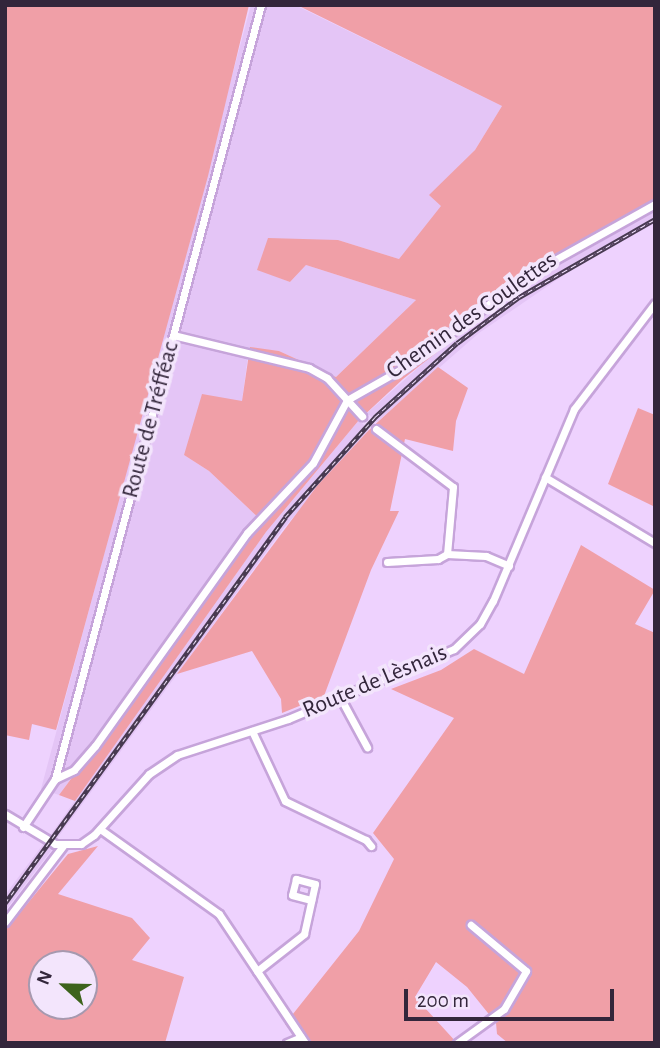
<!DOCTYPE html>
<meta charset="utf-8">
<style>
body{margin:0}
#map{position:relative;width:660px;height:1048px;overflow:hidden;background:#eed2fe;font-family:"Alegreya Sans",sans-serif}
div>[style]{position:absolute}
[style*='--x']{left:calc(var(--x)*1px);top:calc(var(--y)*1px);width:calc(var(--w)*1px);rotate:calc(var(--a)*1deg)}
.built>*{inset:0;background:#e4c5f6}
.green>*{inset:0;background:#f09fa7}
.roads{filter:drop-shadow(2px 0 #c6a4da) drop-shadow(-2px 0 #c6a4da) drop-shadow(0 2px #c6a4da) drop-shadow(0 -2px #c6a4da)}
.minor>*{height:7px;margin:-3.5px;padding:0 3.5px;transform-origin:3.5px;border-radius:3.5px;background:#fff}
.rail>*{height:4.5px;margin-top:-2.25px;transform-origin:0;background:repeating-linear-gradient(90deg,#f3e5fc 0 5px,#483a51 0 10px);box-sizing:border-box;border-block:2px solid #483a51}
span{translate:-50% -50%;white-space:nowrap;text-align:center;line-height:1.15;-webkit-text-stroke:7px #f3e5fc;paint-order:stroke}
.street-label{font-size:24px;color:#33263b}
.frame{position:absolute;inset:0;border:7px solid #33263b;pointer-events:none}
.north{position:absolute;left:28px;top:950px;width:70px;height:70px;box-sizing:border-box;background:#f3e5fc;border:2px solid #a699af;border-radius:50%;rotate:292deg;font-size:19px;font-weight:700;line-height:28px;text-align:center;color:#33263b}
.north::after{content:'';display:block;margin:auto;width:24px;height:32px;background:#3d631c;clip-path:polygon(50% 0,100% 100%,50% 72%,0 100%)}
.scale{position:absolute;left:404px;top:989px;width:210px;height:32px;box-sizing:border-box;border:4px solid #33263b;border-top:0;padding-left:9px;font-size:21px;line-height:24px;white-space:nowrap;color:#33263b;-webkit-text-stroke:5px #f3e5fc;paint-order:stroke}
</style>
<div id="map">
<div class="built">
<i style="clip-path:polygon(251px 5px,295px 5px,502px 106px,475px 150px,430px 195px,442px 206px,399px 259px,338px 240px,257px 269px,290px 282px,306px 265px,416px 300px,336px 377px,279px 351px,249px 348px,242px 401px,184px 455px,209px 471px,263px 522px,59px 795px,41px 789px)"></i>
<i style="clip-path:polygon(655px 211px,655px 223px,577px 266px,479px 333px,377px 422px,367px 413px,444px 345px,532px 281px)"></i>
<i style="clip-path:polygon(359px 420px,369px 430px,283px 529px,56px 840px,49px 837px,266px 532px)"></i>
<i style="clip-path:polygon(44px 843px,54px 847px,5px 911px,5px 895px)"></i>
</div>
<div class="green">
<i style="clip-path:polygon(5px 5px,249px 5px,208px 176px,56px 730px,32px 724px,29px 740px,5px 735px)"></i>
<i style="clip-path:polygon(297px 5px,655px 5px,655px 211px,577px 252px,488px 312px,403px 379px,359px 420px,266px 532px,75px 801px,59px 795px,263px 522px,209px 471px,184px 455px,202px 394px,242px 401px,250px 347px,279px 351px,336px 377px,416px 300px,306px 265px,290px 282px,257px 270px,268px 238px,338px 240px,399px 259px,441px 206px,429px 195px,475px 150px,502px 106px)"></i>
<i style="clip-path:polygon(438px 367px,468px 388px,456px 421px,453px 451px,405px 439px,390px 511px,399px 511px,371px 570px,324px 696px,282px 713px,281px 699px,252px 651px,177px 674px,317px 486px,369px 430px)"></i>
<i style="clip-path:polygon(638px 408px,655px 415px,653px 506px,608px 484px)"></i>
<i style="clip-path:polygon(581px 545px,655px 590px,635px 624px,655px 633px,655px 1043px,508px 1043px,497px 1034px,496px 1023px,467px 987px,436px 962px,415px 997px,457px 1043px,300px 1043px,285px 1024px,359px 931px,394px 859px,373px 833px,454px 718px,391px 689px,441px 670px,474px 649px,524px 674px)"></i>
<i style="clip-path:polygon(evenodd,98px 846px,58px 894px,132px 918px,150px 938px,132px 960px,184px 977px,165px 1043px,5px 1043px,5px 931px,68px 854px,98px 846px,84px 964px,84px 1006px,42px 1006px,42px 964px,84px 964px)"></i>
</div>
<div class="roads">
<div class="minor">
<i style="--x:173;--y:335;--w:140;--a:13.6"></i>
<i style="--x:309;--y:368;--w:21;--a:29"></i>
<i style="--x:327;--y:378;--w:52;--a:47.4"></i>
<i style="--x:376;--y:429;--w:96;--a:37"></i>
<i style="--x:453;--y:487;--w:67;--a:95.1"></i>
<i style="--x:447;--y:554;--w:39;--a:3"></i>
<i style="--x:486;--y:556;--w:25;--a:23"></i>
<i style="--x:545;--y:477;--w:128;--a:31"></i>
<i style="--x:387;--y:562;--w:51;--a:-3.4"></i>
<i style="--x:438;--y:559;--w:10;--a:-29"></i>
<i style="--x:341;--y:699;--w:55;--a:61.6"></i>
<i style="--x:252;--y:731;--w:77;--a:64.8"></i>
<i style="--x:285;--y:801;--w:90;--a:25.7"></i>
<i style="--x:366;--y:840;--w:8;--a:50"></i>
<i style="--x:55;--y:779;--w:21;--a:-25"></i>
<i style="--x:74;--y:770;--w:32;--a:-49"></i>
<i style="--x:95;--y:746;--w:262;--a:-54.5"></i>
<i style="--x:247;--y:533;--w:96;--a:-46.7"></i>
<i style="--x:313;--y:463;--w:72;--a:-61.6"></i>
<i style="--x:347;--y:400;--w:67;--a:-29.6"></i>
<i style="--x:405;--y:367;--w:151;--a:-36.9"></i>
<i style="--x:526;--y:276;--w:148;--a:-29.2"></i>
<i style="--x:5;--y:814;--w:58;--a:31"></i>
<i style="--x:55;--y:844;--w:26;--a:0"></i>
<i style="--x:81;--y:844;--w:16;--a:-35"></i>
<i style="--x:94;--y:835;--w:82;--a:-48"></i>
<i style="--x:149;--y:774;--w:34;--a:-34"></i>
<i style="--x:177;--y:755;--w:117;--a:-18"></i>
<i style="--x:288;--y:719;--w:180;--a:-22.9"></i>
<i style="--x:454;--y:649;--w:36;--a:-44"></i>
<i style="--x:480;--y:624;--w:26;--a:-61"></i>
<i style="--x:493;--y:601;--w:208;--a:-67.1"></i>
<i style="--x:574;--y:409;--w:133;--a:-52.6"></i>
<i style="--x:23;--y:827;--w:58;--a:-56.3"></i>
<i style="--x:55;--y:779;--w:801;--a:-75.1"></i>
<i style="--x:100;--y:829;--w:146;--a:35.5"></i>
<i style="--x:219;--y:914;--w:155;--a:56.3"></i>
<i style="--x:5;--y:922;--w:96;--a:-52.7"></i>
<i style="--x:257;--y:971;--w:60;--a:-38.2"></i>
<i style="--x:304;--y:934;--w:51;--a:-77.6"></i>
<i style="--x:315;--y:884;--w:20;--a:-165"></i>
<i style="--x:296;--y:879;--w:16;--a:104"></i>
<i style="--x:292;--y:895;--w:20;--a:15"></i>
<i style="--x:287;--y:1043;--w:15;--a:-23"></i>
<i style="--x:457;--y:1043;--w:58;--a:-35.9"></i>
<i style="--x:504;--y:1009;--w:44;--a:-59.9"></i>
<i style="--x:526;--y:971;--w:72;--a:-140.1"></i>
</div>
</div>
<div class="rail">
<i style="--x:5;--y:903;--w:477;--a:-54"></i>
<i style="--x:285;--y:517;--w:135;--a:-48"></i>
<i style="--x:375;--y:417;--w:110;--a:-42.1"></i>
<i style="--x:457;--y:343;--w:77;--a:-36.6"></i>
<i style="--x:519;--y:297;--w:157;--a:-29.8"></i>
</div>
<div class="street-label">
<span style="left:472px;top:316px;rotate:-35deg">Chemin des Coulettes</span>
<span style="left:151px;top:420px;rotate:-75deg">Route de Tréfféac</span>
<span style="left:375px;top:682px;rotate:-23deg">Route de Lèsnais</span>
</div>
<div class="frame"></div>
<div class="north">N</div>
<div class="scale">200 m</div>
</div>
